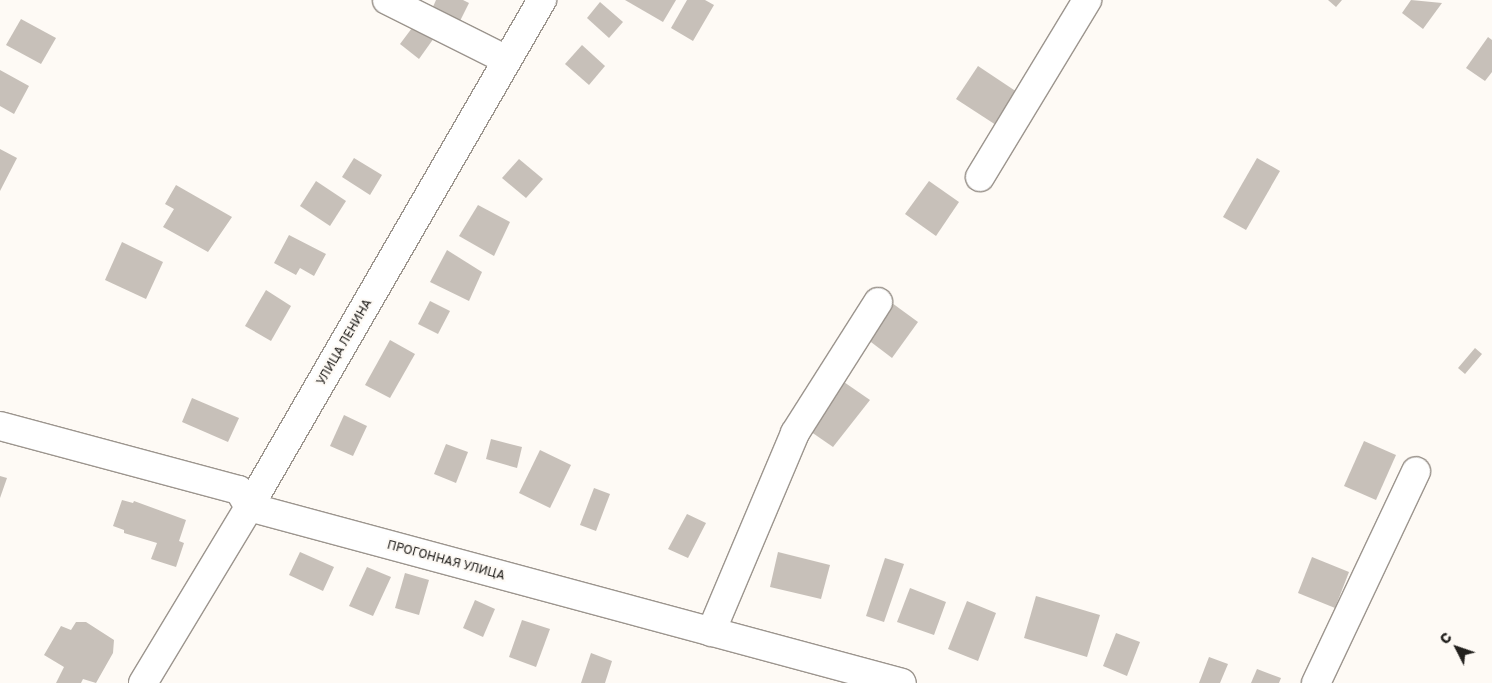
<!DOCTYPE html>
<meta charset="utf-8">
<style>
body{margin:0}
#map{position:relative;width:1492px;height:683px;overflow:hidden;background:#fefaf5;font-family:"Golos Text",sans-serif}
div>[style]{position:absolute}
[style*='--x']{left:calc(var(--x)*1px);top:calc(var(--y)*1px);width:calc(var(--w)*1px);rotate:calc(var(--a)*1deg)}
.building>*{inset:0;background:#c7c0b9}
.roads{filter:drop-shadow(1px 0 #9c958e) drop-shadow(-1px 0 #9c958e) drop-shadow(0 1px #9c958e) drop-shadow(0 -1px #9c958e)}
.minor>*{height:28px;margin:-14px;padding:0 14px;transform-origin:14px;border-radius:14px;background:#fff}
span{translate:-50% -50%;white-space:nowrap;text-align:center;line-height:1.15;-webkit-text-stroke:4px #fefaf5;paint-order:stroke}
.street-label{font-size:12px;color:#23211e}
.north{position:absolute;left:1432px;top:623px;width:50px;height:50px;-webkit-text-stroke:4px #fefaf5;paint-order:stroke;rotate:311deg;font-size:14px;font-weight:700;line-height:20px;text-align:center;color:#23211e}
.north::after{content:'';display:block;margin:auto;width:18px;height:22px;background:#23211e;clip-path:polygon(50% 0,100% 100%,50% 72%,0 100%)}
</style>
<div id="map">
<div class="building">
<i style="clip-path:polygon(436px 0,463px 0,469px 3px,459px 23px,432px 9px)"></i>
<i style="clip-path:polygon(625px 0,676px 0,663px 22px)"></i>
<i style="clip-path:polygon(687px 0,705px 0,714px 5px,693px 41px,671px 28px)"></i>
<i style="clip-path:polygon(1328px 0,1342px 0,1336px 7px)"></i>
<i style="clip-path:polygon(1411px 0,1442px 3px,1423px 29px,1402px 13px)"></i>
<i style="clip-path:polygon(600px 2px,623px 22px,609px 38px,587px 18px)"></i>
<i style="clip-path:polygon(21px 19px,56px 38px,41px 64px,6px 45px)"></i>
<i style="clip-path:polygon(415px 24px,434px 38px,419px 59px,400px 44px)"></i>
<i style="clip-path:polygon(1488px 37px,1492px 40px,1492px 72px,1485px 81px,1466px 68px)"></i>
<i style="clip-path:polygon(582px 45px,605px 66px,589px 85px,565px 64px)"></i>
<i style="clip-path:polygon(978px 66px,1017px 92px,996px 125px,956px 99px)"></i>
<i style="clip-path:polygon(0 70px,29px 86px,14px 114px,0 106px)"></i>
<i style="clip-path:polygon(0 149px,17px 158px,0 191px)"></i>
<i style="clip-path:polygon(354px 158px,382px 175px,370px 195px,342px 177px)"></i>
<i style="clip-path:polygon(1257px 158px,1280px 171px,1246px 230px,1223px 217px)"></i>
<i style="clip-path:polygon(519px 159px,543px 179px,526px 198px,502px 178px)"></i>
<i style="clip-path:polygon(316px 181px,346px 201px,330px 226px,300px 206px)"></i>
<i style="clip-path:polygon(929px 181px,959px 202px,936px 236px,905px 214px)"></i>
<i style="clip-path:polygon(176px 185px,232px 217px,208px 252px,163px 227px,174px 209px,165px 204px)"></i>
<i style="clip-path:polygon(478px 205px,510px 222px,494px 256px,459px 236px)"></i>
<i style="clip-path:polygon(289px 235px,326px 254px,314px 276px,300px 268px,296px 275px,274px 263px)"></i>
<i style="clip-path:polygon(122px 242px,163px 262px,146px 299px,105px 280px)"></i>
<i style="clip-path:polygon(447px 250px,482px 272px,469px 301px,430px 282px)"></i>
<i style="clip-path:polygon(266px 290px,291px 306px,271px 341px,245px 326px)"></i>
<i style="clip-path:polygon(430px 301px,450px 311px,438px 334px,418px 324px)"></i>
<i style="clip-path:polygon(892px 303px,918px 322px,892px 358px,867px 339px)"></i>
<i style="clip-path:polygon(390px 340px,415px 354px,390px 398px,365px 385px)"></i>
<i style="clip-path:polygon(1475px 348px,1482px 354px,1465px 374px,1458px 368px)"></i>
<i style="clip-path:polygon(841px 380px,870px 400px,833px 447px,804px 427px)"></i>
<i style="clip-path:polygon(192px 398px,239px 418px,228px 442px,182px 422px)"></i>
<i style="clip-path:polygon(344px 415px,367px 426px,353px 456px,330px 446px)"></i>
<i style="clip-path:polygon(491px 439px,522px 447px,517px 468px,486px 459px)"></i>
<i style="clip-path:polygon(1364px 441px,1396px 455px,1376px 500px,1344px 486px)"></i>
<i style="clip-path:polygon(446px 444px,468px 452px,456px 483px,434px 474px)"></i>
<i style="clip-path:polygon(540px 450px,571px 465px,550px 508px,519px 493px)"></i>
<i style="clip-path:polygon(0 476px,7px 478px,0 498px)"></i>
<i style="clip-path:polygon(594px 488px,610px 494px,596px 531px,580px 525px)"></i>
<i style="clip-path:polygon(122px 500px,133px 503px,134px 501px,186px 520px,179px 541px,184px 543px,176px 567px,151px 559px,157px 543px,124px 533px,124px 530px,113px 526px)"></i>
<i style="clip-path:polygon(687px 514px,706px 523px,688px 558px,668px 549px)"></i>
<i style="clip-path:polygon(300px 552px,334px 567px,323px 591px,289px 575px)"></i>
<i style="clip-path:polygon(778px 552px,830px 565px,821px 599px,770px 587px)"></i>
<i style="clip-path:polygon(1312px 557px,1349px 572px,1335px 608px,1298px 593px)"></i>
<i style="clip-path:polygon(885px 558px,904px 564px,884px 622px,866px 616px)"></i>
<i style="clip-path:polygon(367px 567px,391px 577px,373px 616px,349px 606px)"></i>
<i style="clip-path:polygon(405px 573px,429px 580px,419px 615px,395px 608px)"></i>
<i style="clip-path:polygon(910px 588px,946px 602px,934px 635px,897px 622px)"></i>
<i style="clip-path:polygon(1036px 596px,1100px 615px,1087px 657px,1024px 638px)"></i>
<i style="clip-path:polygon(475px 600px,495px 609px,483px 637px,463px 628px)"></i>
<i style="clip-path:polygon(967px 601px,996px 613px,978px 661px,948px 649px)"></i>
<i style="clip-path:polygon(522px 620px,550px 629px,536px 667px,509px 657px)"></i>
<i style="clip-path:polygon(76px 622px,86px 622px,114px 640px,113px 653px,96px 683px,83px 679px,81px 683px,56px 683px,64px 667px,44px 655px,61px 626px,71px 630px)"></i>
<i style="clip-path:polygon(1116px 633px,1140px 642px,1127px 676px,1103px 666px)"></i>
<i style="clip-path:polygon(591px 653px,612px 661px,605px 683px,581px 683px)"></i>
<i style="clip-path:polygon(1209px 657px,1228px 664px,1220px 683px,1199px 683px)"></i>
<i style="clip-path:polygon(1257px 669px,1281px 678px,1279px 683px,1251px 683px)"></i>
</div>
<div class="roads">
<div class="minor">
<i style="--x:387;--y:0;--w:134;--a:26.6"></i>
<i style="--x:980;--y:177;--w:207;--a:-58.8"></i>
<i style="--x:0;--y:426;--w:247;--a:15"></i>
<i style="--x:239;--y:490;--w:20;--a:60"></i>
<i style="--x:249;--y:507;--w:676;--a:15.08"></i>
<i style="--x:711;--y:632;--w:216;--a:-67.1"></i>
<i style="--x:795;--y:433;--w:155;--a:-57.6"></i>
<i style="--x:143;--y:683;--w:205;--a:-58.9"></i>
<i style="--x:249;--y:507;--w:586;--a:-59.98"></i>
<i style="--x:1316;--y:683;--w:234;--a:-64.7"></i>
</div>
</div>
<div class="street-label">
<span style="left:344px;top:342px;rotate:-60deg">УЛИЦА ЛЕНИНА</span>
<span style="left:446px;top:560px;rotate:15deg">ПРОГОННАЯ УЛИЦА</span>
</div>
<div class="north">С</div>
</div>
